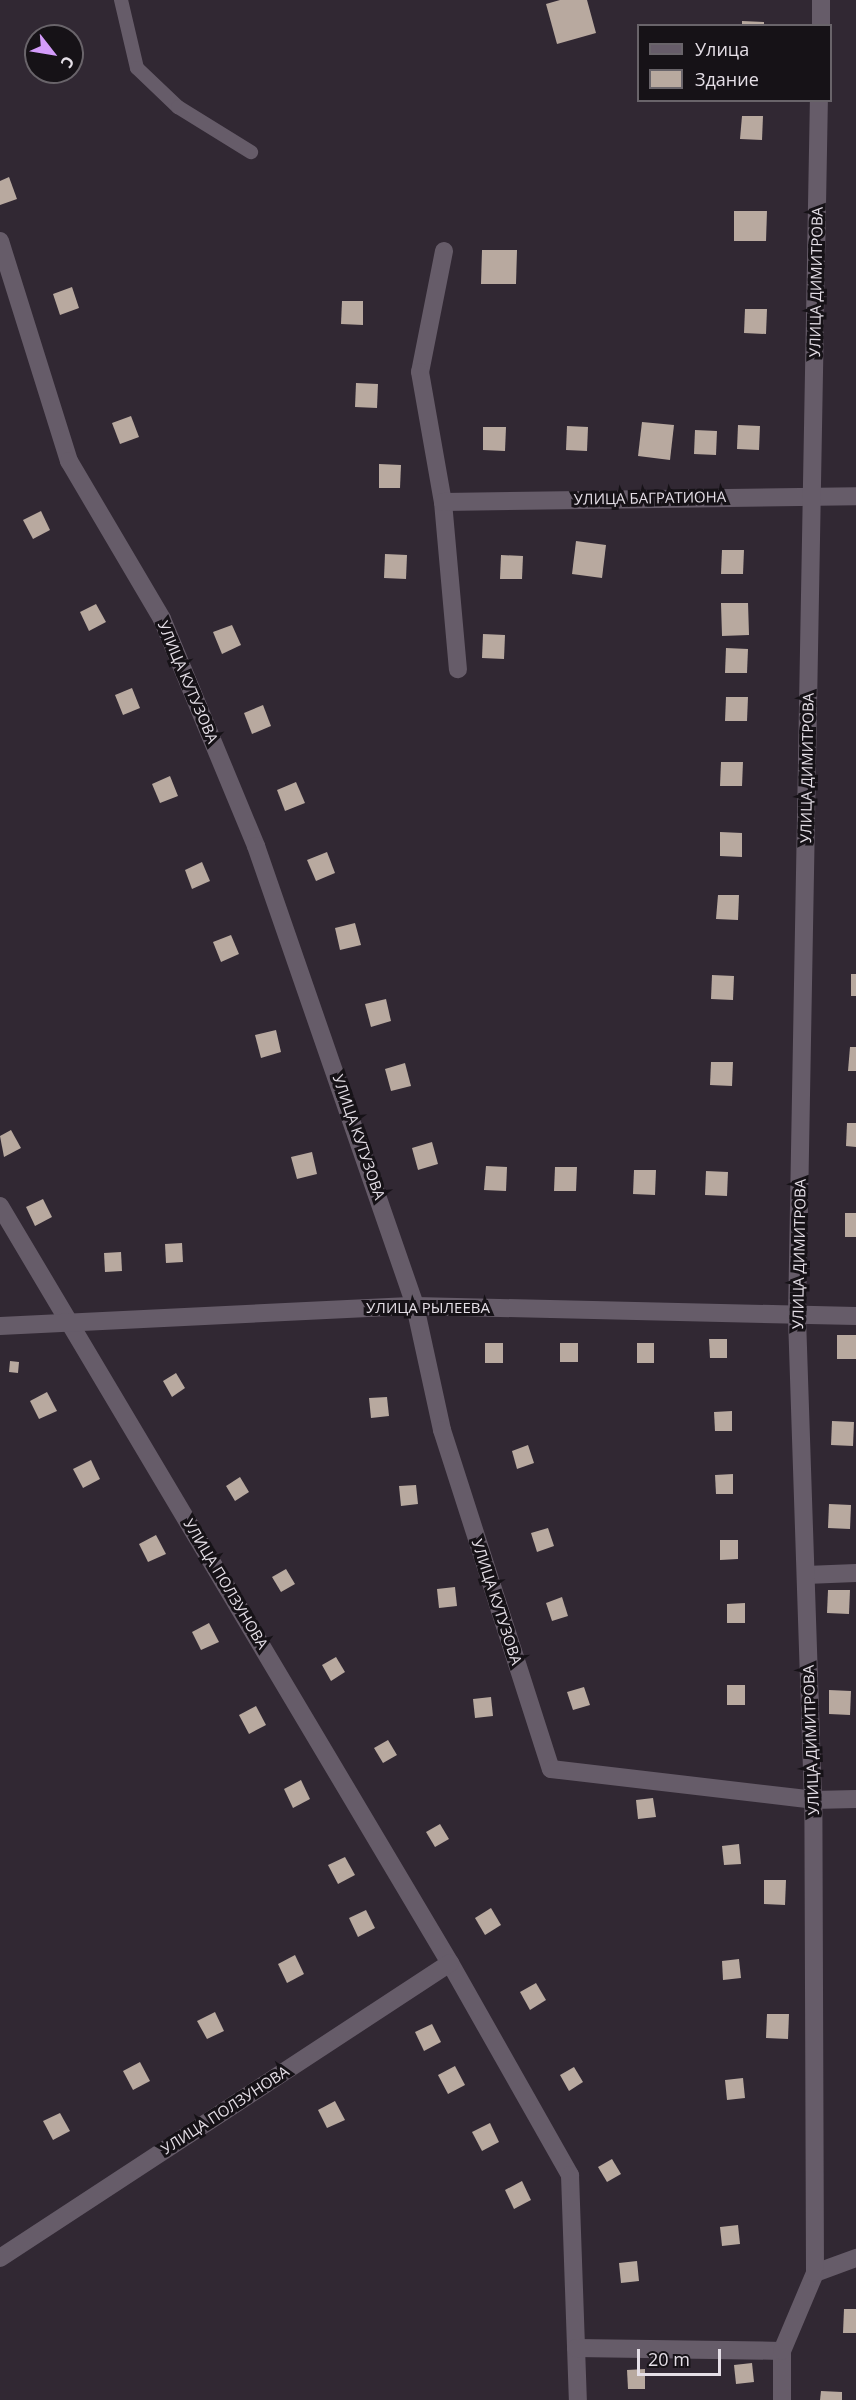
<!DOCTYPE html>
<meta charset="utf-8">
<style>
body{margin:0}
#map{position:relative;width:856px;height:2400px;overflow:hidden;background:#312833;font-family:"Open Sans",sans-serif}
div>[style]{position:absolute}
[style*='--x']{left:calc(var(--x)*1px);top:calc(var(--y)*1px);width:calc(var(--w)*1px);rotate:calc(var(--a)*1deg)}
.building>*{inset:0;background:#b8a99f}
.service>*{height:14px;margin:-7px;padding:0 7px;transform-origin:7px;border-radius:7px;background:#665c69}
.minor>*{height:18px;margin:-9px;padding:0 9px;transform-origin:9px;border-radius:9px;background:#665c69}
span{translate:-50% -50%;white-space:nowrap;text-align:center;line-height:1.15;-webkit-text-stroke:6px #161217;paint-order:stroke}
.street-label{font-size:15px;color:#e5dfe7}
.legend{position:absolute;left:637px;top:24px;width:195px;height:78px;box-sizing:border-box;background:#161217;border:2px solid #69646a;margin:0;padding:8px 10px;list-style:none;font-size:18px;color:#e5dfe7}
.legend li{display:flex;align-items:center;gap:12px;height:30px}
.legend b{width:30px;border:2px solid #69646a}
.north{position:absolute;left:24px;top:24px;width:60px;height:60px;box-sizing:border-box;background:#161217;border:2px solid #69646a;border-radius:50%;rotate:121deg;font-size:16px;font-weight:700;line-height:24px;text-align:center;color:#e5dfe7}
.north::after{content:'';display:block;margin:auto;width:21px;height:27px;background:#d49cfb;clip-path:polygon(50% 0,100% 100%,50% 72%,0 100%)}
.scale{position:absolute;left:637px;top:2349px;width:84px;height:27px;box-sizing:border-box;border:3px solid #e5dfe7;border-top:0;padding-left:8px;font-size:18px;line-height:21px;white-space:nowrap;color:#e5dfe7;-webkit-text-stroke:4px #161217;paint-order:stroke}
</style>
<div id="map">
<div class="building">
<i style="clip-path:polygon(560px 0,587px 0,596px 33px,557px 44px,546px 4px)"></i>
<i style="clip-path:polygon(742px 21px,764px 22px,764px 26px,742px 26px)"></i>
<i style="clip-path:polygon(742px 116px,763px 116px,762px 140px,740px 139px)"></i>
<i style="clip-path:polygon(9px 177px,17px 199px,0 205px,0 181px)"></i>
<i style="clip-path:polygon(734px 211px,767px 211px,766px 241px,734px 241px)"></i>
<i style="clip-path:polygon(482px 250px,517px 250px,516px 284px,481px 284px)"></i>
<i style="clip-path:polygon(72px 287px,79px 308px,60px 315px,53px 294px)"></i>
<i style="clip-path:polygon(342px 301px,363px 301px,363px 325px,341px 324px)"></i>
<i style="clip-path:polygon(745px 309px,767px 309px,766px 334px,744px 333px)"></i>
<i style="clip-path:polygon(356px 383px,378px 384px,377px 408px,355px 407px)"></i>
<i style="clip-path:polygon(131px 416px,139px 437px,120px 444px,112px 423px)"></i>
<i style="clip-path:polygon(642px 422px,674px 425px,670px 460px,638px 456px)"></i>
<i style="clip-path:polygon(738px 425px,760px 426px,759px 450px,737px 449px)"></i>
<i style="clip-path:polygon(567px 426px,588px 427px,587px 451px,566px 450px)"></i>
<i style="clip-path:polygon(483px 427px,506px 427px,505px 451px,483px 450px)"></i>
<i style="clip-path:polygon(695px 430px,717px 431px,716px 455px,694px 454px)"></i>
<i style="clip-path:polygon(379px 464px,401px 465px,400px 488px,379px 488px)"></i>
<i style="clip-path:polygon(41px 511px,50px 530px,33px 539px,23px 520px)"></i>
<i style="clip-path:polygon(576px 541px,606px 545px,602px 578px,572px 574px)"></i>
<i style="clip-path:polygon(722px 550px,744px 550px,743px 574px,721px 574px)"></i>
<i style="clip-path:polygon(385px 554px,407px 555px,406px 579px,384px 578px)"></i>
<i style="clip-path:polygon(501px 555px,523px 556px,522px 579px,500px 579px)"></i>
<i style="clip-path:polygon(721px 603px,748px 603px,749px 635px,722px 636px)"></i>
<i style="clip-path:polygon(96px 604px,106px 622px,89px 631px,80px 612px)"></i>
<i style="clip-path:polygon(232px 625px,241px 645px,222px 654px,213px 632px)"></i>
<i style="clip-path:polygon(483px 634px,505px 635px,504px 659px,482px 658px)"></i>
<i style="clip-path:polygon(726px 648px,748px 649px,747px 673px,725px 673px)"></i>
<i style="clip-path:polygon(132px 688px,140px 708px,123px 715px,115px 695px)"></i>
<i style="clip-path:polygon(726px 697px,748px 697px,747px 721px,725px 721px)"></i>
<i style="clip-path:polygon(263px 705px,271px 726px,252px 734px,244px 713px)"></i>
<i style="clip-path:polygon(721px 762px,743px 762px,742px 786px,720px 786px)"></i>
<i style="clip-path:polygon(170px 776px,178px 796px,160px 803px,152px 784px)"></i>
<i style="clip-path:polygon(296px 782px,305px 803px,285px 811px,277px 790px)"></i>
<i style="clip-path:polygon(720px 832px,742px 833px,742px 857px,720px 856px)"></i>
<i style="clip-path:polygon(327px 852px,335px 873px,316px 881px,307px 860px)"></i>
<i style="clip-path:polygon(202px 862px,210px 881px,192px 889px,185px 870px)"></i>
<i style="clip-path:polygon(718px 895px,739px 895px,738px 920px,716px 919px)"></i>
<i style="clip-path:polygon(355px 923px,361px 945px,340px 950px,335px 928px)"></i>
<i style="clip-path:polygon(231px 935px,239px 954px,221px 962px,213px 942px)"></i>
<i style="clip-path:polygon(851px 974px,856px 974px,856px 996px,851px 996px)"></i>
<i style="clip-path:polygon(712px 975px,734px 976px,733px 1000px,711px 999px)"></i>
<i style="clip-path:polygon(386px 999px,391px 1021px,371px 1027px,365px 1004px)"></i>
<i style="clip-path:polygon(276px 1030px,281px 1052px,261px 1058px,255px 1035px)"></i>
<i style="clip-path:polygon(850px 1047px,856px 1047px,856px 1071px,848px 1071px)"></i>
<i style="clip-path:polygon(711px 1062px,733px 1062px,732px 1086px,710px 1085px)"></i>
<i style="clip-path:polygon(405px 1063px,411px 1086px,391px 1091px,385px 1069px)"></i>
<i style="clip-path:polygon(847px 1123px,856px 1123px,856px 1147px,846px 1146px)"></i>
<i style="clip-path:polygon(11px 1130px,21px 1148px,4px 1157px,0 1136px)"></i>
<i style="clip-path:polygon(432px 1142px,438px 1164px,418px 1170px,412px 1148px)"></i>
<i style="clip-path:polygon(312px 1152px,317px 1174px,297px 1179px,291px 1157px)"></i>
<i style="clip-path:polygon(486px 1166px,507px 1167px,506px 1191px,484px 1190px)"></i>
<i style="clip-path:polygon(555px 1167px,577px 1167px,576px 1191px,554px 1191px)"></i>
<i style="clip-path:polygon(634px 1170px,656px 1170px,655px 1195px,633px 1194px)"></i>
<i style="clip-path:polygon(706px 1171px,728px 1172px,727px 1196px,705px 1195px)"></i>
<i style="clip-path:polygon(43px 1199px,52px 1217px,35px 1226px,26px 1207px)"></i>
<i style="clip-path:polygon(845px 1213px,856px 1213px,856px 1237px,845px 1237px)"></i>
<i style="clip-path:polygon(182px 1243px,183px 1262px,166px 1263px,165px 1244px)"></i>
<i style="clip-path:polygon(121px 1252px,122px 1271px,105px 1272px,104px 1253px)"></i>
<i style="clip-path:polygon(837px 1335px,856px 1335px,856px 1359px,837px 1359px)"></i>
<i style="clip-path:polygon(709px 1339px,727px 1339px,727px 1358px,710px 1358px)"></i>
<i style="clip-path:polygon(485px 1343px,503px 1343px,503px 1363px,485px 1363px)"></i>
<i style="clip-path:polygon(560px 1343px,578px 1343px,578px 1362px,560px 1362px)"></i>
<i style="clip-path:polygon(637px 1343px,654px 1343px,654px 1363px,637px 1363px)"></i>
<i style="clip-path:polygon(10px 1361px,19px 1362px,18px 1373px,9px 1372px)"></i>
<i style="clip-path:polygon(176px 1373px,185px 1388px,172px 1397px,163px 1381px)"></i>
<i style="clip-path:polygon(47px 1392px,57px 1411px,39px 1419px,30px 1401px)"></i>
<i style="clip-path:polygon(387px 1397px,389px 1416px,371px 1418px,369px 1398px)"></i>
<i style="clip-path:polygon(732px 1411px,732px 1431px,715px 1431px,714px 1412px)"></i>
<i style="clip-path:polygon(832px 1421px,854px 1422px,853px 1446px,831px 1445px)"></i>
<i style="clip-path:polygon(528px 1445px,534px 1463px,517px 1469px,512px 1451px)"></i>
<i style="clip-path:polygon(91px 1460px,100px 1479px,83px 1488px,73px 1469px)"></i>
<i style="clip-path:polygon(733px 1474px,733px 1494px,716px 1494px,715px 1475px)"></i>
<i style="clip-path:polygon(240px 1477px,249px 1492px,235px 1501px,226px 1486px)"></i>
<i style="clip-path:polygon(416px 1485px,418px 1504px,401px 1506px,399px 1486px)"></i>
<i style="clip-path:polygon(829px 1504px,851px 1505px,850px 1529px,828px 1528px)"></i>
<i style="clip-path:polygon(548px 1528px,554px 1546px,537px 1552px,531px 1533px)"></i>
<i style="clip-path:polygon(156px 1535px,166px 1554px,148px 1562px,139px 1544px)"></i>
<i style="clip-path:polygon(720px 1540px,738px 1540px,738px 1559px,720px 1560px)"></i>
<i style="clip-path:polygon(286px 1569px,295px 1584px,281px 1592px,272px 1577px)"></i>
<i style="clip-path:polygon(455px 1587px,457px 1606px,439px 1608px,437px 1589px)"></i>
<i style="clip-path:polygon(828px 1590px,850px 1590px,849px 1614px,827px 1613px)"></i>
<i style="clip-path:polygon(562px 1597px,568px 1616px,552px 1621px,546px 1603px)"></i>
<i style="clip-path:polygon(745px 1603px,745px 1623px,727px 1623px,727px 1604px)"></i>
<i style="clip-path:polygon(209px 1623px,219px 1642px,201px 1650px,192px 1632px)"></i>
<i style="clip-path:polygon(336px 1657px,345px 1672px,331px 1681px,322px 1665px)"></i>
<i style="clip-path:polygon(727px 1685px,745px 1685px,745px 1705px,727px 1705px)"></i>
<i style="clip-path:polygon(584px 1687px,590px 1705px,573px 1710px,567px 1692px)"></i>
<i style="clip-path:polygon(829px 1690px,851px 1691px,850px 1715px,829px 1714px)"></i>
<i style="clip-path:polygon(491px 1697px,493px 1716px,475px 1718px,473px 1699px)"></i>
<i style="clip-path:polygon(256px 1706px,266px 1725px,249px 1734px,239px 1715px)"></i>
<i style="clip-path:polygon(388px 1740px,397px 1755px,383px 1763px,374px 1748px)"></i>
<i style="clip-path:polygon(301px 1780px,310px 1799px,293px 1808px,284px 1789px)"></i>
<i style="clip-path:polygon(653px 1798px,656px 1817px,638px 1819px,636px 1800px)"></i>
<i style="clip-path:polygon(440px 1824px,449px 1839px,435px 1847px,426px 1832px)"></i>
<i style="clip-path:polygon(739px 1844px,741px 1864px,724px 1865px,722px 1846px)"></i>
<i style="clip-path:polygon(345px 1857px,355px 1875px,338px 1884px,328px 1865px)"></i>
<i style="clip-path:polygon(764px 1880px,786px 1880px,785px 1905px,764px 1904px)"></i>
<i style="clip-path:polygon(491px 1908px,501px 1925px,485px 1935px,475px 1918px)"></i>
<i style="clip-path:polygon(366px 1910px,375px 1928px,358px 1937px,349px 1918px)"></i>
<i style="clip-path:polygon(295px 1955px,304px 1974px,287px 1983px,278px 1964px)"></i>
<i style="clip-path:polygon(739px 1959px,741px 1978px,723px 1980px,722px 1961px)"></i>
<i style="clip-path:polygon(536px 1983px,546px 2000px,530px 2010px,520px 1992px)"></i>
<i style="clip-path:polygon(215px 2012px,224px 2031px,207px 2039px,197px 2021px)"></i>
<i style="clip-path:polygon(767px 2014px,789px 2014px,788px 2039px,766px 2038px)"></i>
<i style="clip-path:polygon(432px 2024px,441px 2042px,424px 2051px,415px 2032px)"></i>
<i style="clip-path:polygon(140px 2062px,150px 2081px,133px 2090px,123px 2071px)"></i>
<i style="clip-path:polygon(455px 2066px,465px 2085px,448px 2094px,438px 2075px)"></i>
<i style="clip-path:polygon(574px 2067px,583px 2082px,569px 2091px,560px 2075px)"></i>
<i style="clip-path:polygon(743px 2078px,745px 2098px,727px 2100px,725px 2080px)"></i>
<i style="clip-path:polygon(335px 2101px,345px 2120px,327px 2128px,318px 2110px)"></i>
<i style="clip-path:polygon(60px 2113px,70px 2131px,53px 2140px,43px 2121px)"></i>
<i style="clip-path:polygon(490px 2123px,499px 2142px,482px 2151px,472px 2132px)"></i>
<i style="clip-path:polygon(612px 2159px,621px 2174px,607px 2182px,598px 2167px)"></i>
<i style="clip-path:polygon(522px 2181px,531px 2200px,514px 2209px,505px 2190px)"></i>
<i style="clip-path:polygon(738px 2225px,740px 2244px,722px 2246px,720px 2227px)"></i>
<i style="clip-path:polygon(637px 2261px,639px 2281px,621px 2283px,619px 2263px)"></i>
<i style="clip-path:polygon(844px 2309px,856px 2309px,856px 2333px,843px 2333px)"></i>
<i style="clip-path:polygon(752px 2363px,754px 2382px,736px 2384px,734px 2365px)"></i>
<i style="clip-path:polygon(645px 2369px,645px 2389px,628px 2389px,627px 2370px)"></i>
<i style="clip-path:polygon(821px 2391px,842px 2392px,842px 2400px,820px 2400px)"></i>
</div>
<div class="service">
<i style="--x:121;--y:0;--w:70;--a:76.8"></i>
<i style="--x:137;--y:68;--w:57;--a:43.6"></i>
<i style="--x:178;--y:107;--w:86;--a:31.7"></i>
</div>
<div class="minor">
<i style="--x:821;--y:26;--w:26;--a:-90"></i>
<i style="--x:0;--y:241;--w:231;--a:72.6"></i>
<i style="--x:69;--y:461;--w:183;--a:59.5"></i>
<i style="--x:162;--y:619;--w:246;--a:67.5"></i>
<i style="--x:256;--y:846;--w:487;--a:70.9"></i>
<i style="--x:415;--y:1306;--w:127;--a:77.7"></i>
<i style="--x:442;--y:1430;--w:356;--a:72.2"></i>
<i style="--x:551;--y:1769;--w:264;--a:6.7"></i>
<i style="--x:813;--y:1800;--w:43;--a:-1.3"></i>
<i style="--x:444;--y:251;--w:123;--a:101.2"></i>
<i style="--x:420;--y:372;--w:132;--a:80"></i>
<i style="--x:443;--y:502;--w:168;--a:84.9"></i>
<i style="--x:443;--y:502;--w:413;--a:-0.8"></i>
<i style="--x:0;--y:1206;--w:881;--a:59.27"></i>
<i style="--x:450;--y:1963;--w:244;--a:60.5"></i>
<i style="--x:570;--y:2175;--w:225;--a:88"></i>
<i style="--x:0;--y:1326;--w:415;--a:-2.8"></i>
<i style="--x:415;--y:1306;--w:441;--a:1.3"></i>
<i style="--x:806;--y:1575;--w:50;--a:-2.3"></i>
<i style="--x:0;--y:2258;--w:538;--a:-33.25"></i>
<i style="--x:815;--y:2273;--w:44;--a:-20.1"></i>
<i style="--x:576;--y:2348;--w:206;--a:0.8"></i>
<i style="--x:782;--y:2400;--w:49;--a:-90"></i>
<i style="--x:782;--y:2351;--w:85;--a:-67.1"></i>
<i style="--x:815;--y:2273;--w:473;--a:-90.2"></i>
<i style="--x:813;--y:1800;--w:482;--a:-91.9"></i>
<i style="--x:797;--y:1318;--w:1218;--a:-88.97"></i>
</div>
<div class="street-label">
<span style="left:816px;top:282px;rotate:-89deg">УЛИЦА ДИМИТРОВА</span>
<span style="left:650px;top:498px;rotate:-1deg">УЛИЦА БАГРАТИОНА</span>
<span style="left:188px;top:682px;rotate:67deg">УЛИЦА КУТУЗОВА</span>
<span style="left:807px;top:768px;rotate:-89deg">УЛИЦА ДИМИТРОВА</span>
<span style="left:359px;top:1137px;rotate:71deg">УЛИЦА КУТУЗОВА</span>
<span style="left:799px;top:1254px;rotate:-89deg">УЛИЦА ДИМИТРОВА</span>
<span style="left:428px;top:1308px">УЛИЦА РЫЛЕЕВА</span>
<span style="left:226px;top:1584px;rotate:59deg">УЛИЦА ПОЛЗУНОВА</span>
<span style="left:497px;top:1602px;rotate:72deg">УЛИЦА КУТУЗОВА</span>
<span style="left:811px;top:1740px;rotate:-92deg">УЛИЦА ДИМИТРОВА</span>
<span style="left:225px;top:2110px;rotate:-33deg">УЛИЦА ПОЛЗУНОВА</span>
</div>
<ul class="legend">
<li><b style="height:8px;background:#665c69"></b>Улица</li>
<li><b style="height:16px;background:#b8a99f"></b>Здание</li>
</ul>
<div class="north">С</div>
<div class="scale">20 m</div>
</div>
